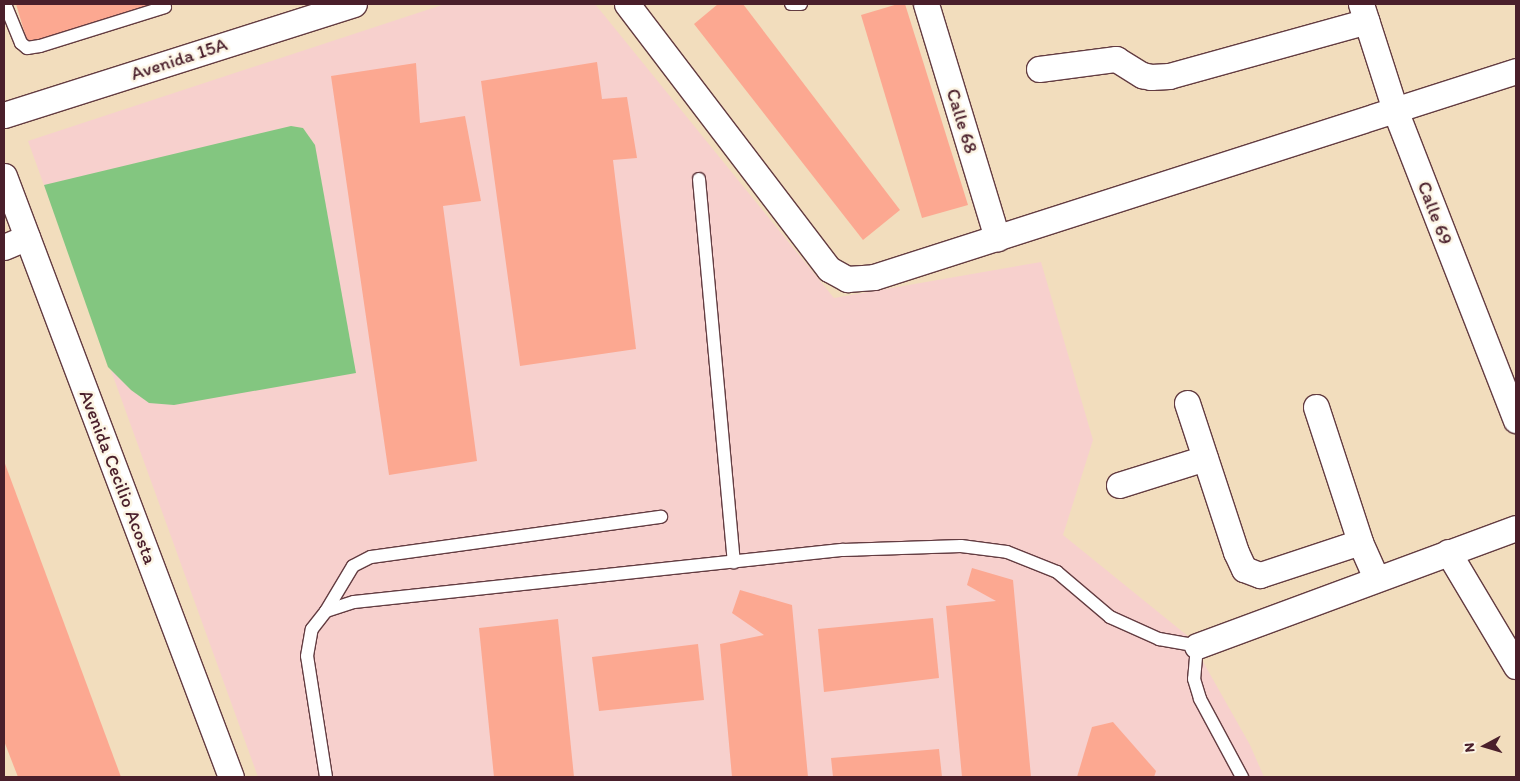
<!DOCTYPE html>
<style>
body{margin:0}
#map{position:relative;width:1520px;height:781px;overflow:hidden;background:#f2ddbd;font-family:Itim,sans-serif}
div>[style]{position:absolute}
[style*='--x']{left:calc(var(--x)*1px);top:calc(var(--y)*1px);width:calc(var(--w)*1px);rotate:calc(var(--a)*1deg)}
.built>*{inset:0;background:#f7d0cd}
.green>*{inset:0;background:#83c680}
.building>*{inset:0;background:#fca891}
.roads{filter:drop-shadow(1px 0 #633c41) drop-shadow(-1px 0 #633c41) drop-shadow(0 1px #633c41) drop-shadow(0 -1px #633c41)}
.service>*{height:12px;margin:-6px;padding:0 6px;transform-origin:6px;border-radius:6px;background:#fff}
.minor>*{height:25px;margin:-12.5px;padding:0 12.5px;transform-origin:12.5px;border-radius:12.5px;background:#fff}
span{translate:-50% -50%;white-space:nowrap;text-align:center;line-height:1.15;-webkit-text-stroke:5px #fcf5e5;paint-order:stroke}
.street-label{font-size:19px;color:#4a1f2b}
.frame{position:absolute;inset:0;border:5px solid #4a1f2b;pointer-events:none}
.north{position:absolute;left:1460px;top:721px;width:50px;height:50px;-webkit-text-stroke:4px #fcf5e5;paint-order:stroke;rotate:264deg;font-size:14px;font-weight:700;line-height:20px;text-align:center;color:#4a1f2b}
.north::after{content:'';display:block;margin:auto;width:18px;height:22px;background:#4a1f2b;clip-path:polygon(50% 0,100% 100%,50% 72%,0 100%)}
</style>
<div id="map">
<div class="built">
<i style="clip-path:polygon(445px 4px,595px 4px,834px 298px,1041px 262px,1093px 440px,1063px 535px,1189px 637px,1250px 745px,1264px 777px,258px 777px,28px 141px)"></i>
</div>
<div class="green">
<i style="clip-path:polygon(291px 126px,303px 128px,315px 145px,356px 373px,174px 405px,149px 403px,131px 390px,108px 367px,44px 185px)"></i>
</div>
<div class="building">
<i style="clip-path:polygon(16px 4px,157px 4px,28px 44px)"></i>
<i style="clip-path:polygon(718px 4px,743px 4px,900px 210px,863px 240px,694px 24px)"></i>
<i style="clip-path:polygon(898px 4px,905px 4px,968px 205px,922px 218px,861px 15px)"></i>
<i style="clip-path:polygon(597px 62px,602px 99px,627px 97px,637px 158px,613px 160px,636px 349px,520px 366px,481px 81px)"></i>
<i style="clip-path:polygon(416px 63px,420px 123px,465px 116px,481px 201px,443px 206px,477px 461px,389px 475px,331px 76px)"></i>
<i style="clip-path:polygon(4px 461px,121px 777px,18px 777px,4px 741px)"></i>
<i style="clip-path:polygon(972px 568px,1013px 580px,1031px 777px,962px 777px,946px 606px,996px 601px,967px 585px)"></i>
<i style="clip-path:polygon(740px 590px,792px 605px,808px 777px,732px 777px,720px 644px,764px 635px,732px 613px)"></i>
<i style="clip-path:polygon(933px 618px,939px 678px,824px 692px,818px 629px)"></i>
<i style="clip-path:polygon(558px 619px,574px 777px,494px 777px,479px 628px)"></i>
<i style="clip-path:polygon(698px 644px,704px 700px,599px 711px,592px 657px)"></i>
<i style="clip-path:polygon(1113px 722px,1156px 771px,1154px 777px,1077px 777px,1092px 727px)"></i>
<i style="clip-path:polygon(939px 749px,942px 777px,833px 777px,831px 758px)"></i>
</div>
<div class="roads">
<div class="service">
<i style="--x:5;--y:4;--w:42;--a:67.7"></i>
<i style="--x:21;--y:43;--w:8;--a:40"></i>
<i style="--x:27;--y:48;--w:13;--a:-9"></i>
<i style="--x:40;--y:46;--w:131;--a:-17.3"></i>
<i style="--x:791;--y:4;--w:10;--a:0"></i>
<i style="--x:699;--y:179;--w:385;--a:84.8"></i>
<i style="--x:326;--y:611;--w:52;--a:-59"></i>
<i style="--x:353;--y:566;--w:20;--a:-27"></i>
<i style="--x:371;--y:557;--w:293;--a:-7.9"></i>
<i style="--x:326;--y:777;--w:122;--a:-98.9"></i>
<i style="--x:307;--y:656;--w:27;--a:-80"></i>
<i style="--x:312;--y:629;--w:23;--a:-52"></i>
<i style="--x:326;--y:611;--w:29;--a:-18"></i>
<i style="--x:354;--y:602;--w:492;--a:-6.1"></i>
<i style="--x:843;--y:550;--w:118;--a:-1.9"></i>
<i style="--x:961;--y:546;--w:46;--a:7.4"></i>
<i style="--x:1007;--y:552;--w:54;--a:21.8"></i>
<i style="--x:1057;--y:572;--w:70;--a:40.3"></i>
<i style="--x:1110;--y:617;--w:54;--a:24.2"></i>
<i style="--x:1159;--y:639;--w:39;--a:10"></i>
<i style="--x:1197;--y:646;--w:33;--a:95"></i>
<i style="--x:1194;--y:679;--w:21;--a:73"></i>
<i style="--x:1200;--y:699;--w:89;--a:61.7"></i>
</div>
<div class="minor">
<i style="--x:627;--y:4;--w:333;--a:52.7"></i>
<i style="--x:829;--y:269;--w:21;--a:29"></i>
<i style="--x:847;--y:279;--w:27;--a:-4"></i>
<i style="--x:874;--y:277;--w:674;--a:-17.79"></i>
<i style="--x:926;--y:4;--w:245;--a:73.1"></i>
<i style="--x:1361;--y:4;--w:111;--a:72.2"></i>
<i style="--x:1395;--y:110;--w:333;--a:68.7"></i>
<i style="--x:1039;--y:69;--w:78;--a:-7.4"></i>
<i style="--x:1116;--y:59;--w:31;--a:32"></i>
<i style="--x:1142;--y:75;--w:9;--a:13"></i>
<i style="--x:1151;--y:77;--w:18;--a:-3"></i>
<i style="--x:1169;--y:76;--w:205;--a:-15.5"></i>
<i style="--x:4;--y:115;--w:367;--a:-17.6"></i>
<i style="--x:4;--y:176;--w:642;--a:69.31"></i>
<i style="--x:4;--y:247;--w:25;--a:-23"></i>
<i style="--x:1187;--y:403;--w:157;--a:71.8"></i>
<i style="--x:1236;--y:552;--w:19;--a:65"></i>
<i style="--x:1244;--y:569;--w:17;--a:21"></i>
<i style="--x:1260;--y:575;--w:105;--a:-18.3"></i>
<i style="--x:1316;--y:407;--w:142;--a:71.9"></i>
<i style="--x:1360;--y:542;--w:39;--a:66"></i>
<i style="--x:1119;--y:485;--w:90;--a:-17.4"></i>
<i style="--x:1448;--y:552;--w:133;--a:59.2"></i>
<i style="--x:1197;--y:646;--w:340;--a:-20.3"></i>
</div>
</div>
<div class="street-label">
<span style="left:179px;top:59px;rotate:-18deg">Avenida 15A</span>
<span style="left:962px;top:121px;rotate:73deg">Calle 68</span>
<span style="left:1435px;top:213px;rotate:69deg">Calle 69</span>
<span style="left:118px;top:477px;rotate:69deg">Avenida Cecilio Acosta</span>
</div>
<div class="frame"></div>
<div class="north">N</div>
</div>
